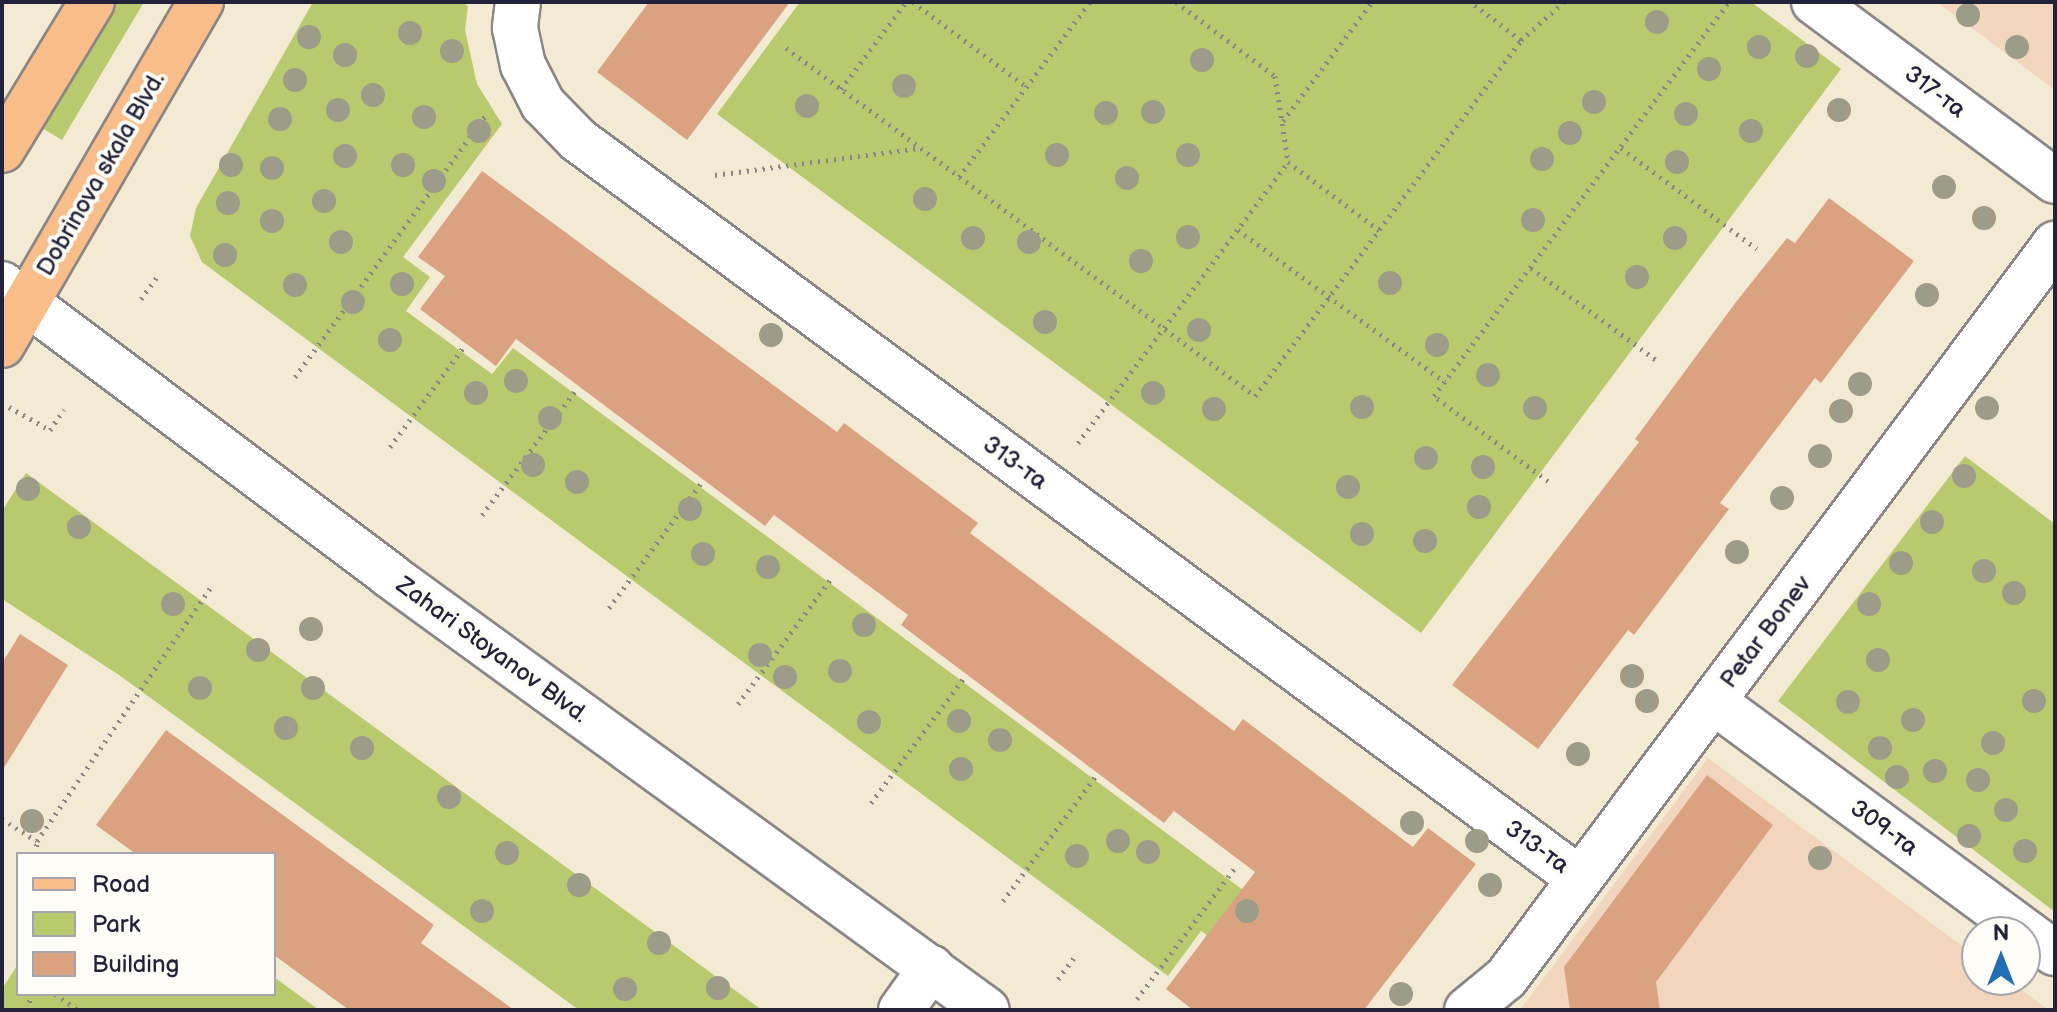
<!DOCTYPE html>
<meta charset="utf-8">
<style>
body{margin:0}
#map{position:relative;width:2057px;height:1012px;overflow:hidden;background:#f3ead3;font-family:"Balsamiq Sans",sans-serif}
div>[style]{position:absolute}
[style*='--x']{left:calc(var(--x)*1px);top:calc(var(--y)*1px);width:calc(var(--w)*1px);rotate:calc(var(--a)*1deg)}
.built>*{inset:0;background:#f1d5bd}
.green>*{inset:0;background:#b8ca6d}
.building>*{inset:0;background:#daa281}
.path>*{height:5px;margin-top:-2.5px;transform-origin:0;background:repeating-linear-gradient(90deg,#8a8687 0 2px,transparent 0 8px)}
.roads{filter:drop-shadow(2px 0 #8a8687) drop-shadow(-2px 0 #8a8687) drop-shadow(0 2px #8a8687) drop-shadow(0 -2px #8a8687)}
.minor>*{height:44px;margin:-22px;padding:0 22px;transform-origin:22px;border-radius:22px;background:#fff}
.major>*{height:44px;margin:-22px;padding:0 22px;transform-origin:22px;border-radius:22px;background:#f8bd89}
.trees>*{width:24px;height:24px;margin:-12px;border-radius:50%;background:#9d9c89}
span{translate:-50% -50%;white-space:nowrap;text-align:center;line-height:1.15;-webkit-text-stroke:8px #fdfcf7;paint-order:stroke}
.street-label{font-size:24px;color:#22223b}
.frame{position:absolute;inset:0;border:4px solid #22223b;pointer-events:none}
.legend{position:absolute;left:16px;top:852px;width:260px;height:144px;box-sizing:border-box;background:#fdfcf7;border:2px solid #a5a5ac;margin:0;padding:10px 14px;list-style:none;font-size:24px;color:#22223b}
.legend li{display:flex;align-items:center;gap:16px;height:40px}
.legend b{width:40px;border:2px solid #a5a5ac}
.north{position:absolute;left:1961px;top:916px;width:80px;height:80px;box-sizing:border-box;background:#fdfcf7;border:2px solid #a5a5ac;border-radius:50%;rotate:0deg;font-size:22px;font-weight:700;line-height:32px;text-align:center;color:#22223b}
.north::after{content:'';display:block;margin:auto;width:28px;height:36px;background:#1f6fb2;clip-path:polygon(50% 0,100% 100%,50% 72%,0 100%)}
</style>
<div id="map">
<div class="built">
<i style="clip-path:polygon(1937px 2px,2055px 2px,2055px 90px)"></i>
<i style="clip-path:polygon(1708px 758px,1977px 957px,1977px 980px,2008px 980px,2049px 1010px,1520px 1010px)"></i>
</div>
<div class="green">
<i style="clip-path:polygon(115px 2px,144px 2px,62px 140px,37px 125px)"></i>
<i style="clip-path:polygon(313px 2px,462px 2px,468px 6px,465px 30px,477px 84px,502px 124px,403px 257px,430px 277px,406px 311px,492px 374px,513px 348px,1289px 924px,1255px 971px,1201px 931px,1168px 976px,202px 262px,190px 236px,196px 208px)"></i>
<i style="clip-path:polygon(800px 2px,1751px 2px,1841px 69px,1421px 633px,717px 114px)"></i>
<i style="clip-path:polygon(1965px 456px,2055px 524px,2055px 912px,1778px 701px)"></i>
<i style="clip-path:polygon(26px 473px,762px 1010px,579px 1010px,119px 675px,2px 599px,2px 511px)"></i>
<i style="clip-path:polygon(18px 964px,18px 994px,274px 994px,274px 977px,319px 1010px,2px 1010px,2px 989px)"></i>
</div>
<div class="building">
<i style="clip-path:polygon(649px 2px,790px 2px,687px 140px,597px 72px)"></i>
<i style="clip-path:polygon(482px 171px,837px 432px,844px 423px,978px 523px,970px 533px,1234px 731px,1243px 719px,1413px 847px,1428px 828px,1476px 864px,1364px 1010px,1193px 1010px,1166px 989px,1255px 872px,1174px 811px,1164px 823px,901px 625px,908px 615px,774px 515px,765px 526px,516px 339px,496px 366px,420px 309px,445px 276px,418px 257px)"></i>
<i style="clip-path:polygon(1829px 198px,1914px 261px,1821px 383px,1815px 378px,1720px 503px,1729px 509px,1634px 635px,1628px 630px,1538px 749px,1452px 685px,1639px 442px,1635px 439px,1736px 302px,1787px 238px,1795px 243px)"></i>
<i style="clip-path:polygon(20px 634px,68px 665px,2px 771px,2px 663px)"></i>
<i style="clip-path:polygon(166px 730px,434px 925px,421px 943px,514px 1010px,349px 1010px,274px 955px,274px 854px,136px 854px,96px 825px)"></i>
<i style="clip-path:polygon(1707px 775px,1773px 825px,1656px 982px,1660px 1010px,1570px 1010px,1564px 967px)"></i>
</div>
<div class="path">
<i style="--x:913;--y:2;--w:142;--a:36.7"></i>
<i style="--x:1176;--y:2;--w:124;--a:36.8"></i>
<i style="--x:1275;--y:76;--w:87;--a:81.4"></i>
<i style="--x:1288;--y:162;--w:114;--a:36.8"></i>
<i style="--x:1521;--y:40;--w:57;--a:-41.5"></i>
<i style="--x:786;--y:48;--w:584;--a:36.58"></i>
<i style="--x:1255;--y:396;--w:444;--a:-53.2"></i>
<i style="--x:1521;--y:40;--w:63;--a:-142.8"></i>
<i style="--x:841;--y:89;--w:109;--a:-53.2"></i>
<i style="--x:1283;--y:121;--w:149;--a:-53.2"></i>
<i style="--x:1621;--y:148;--w:169;--a:36.6"></i>
<i style="--x:715;--y:175;--w:206;--a:-7.5"></i>
<i style="--x:959;--y:177;--w:219;--a:-53.2"></i>
<i style="--x:1238;--y:230;--w:257;--a:36.3"></i>
<i style="--x:1531;--y:268;--w:159;--a:36.3"></i>
<i style="--x:141;--y:299;--w:29;--a:-54"></i>
<i style="--x:295;--y:377;--w:326;--a:-53.9"></i>
<i style="--x:9;--y:407;--w:47;--a:29.3"></i>
<i style="--x:50;--y:430;--w:25;--a:-56"></i>
<i style="--x:1078;--y:443;--w:351;--a:-53.2"></i>
<i style="--x:390;--y:447;--w:123;--a:-53.6"></i>
<i style="--x:1548;--y:481;--w:142;--a:-143.3"></i>
<i style="--x:1434;--y:396;--w:492;--a:-53.2"></i>
<i style="--x:482;--y:515;--w:155;--a:-53.1"></i>
<i style="--x:609;--y:608;--w:155;--a:-53.6"></i>
<i style="--x:738;--y:704;--w:159;--a:-53.4"></i>
<i style="--x:871;--y:803;--w:156;--a:-53.4"></i>
<i style="--x:2;--y:819;--w:41;--a:32.2"></i>
<i style="--x:36;--y:854;--w:13;--a:-86"></i>
<i style="--x:37;--y:841;--w:308;--a:-55.6"></i>
<i style="--x:1003;--y:901;--w:156;--a:-53.4"></i>
<i style="--x:1058;--y:979;--w:30;--a:-53"></i>
<i style="--x:55;--y:994;--w:28;--a:35"></i>
<i style="--x:1137;--y:999;--w:166;--a:-53.3"></i>
<i style="--x:29;--y:1010;--w:16;--a:-86"></i>
</div>
<div class="roads">
<div class="minor">
<i style="--x:518;--y:2;--w:26;--a:97"></i>
<i style="--x:515;--y:28;--w:38;--a:78"></i>
<i style="--x:523;--y:65;--w:44;--a:62.9"></i>
<i style="--x:543;--y:104;--w:50;--a:45.8"></i>
<i style="--x:578;--y:140;--w:1245;--a:36.41"></i>
<i style="--x:1814;--y:2;--w:300;--a:36.6"></i>
<i style="--x:2;--y:284;--w:484;--a:36.9"></i>
<i style="--x:389;--y:575;--w:739;--a:36.03"></i>
<i style="--x:1714;--y:702;--w:423;--a:36.4"></i>
<i style="--x:901;--y:1010;--w:52;--a:-54.5"></i>
<i style="--x:1467;--y:1010;--w:50;--a:-39.4"></i>
<i style="--x:1506;--y:978;--w:917;--a:-53.21"></i>
</div>
<div class="major">
<i style="--x:2;--y:150;--w:173;--a:-58.7"></i>
<i style="--x:2;--y:345;--w:397;--a:-59.9"></i>
</div>
</div>
<div class="trees">
<i style="left:1968px;top:15px"></i>
<i style="left:1657px;top:22px"></i>
<i style="left:410px;top:33px"></i>
<i style="left:309px;top:37px"></i>
<i style="left:1759px;top:47px"></i>
<i style="left:2017px;top:47px"></i>
<i style="left:452px;top:51px"></i>
<i style="left:345px;top:55px"></i>
<i style="left:1807px;top:56px"></i>
<i style="left:1202px;top:60px"></i>
<i style="left:1709px;top:69px"></i>
<i style="left:295px;top:80px"></i>
<i style="left:904px;top:86px"></i>
<i style="left:373px;top:95px"></i>
<i style="left:1594px;top:102px"></i>
<i style="left:807px;top:106px"></i>
<i style="left:338px;top:110px"></i>
<i style="left:1839px;top:110px"></i>
<i style="left:1153px;top:112px"></i>
<i style="left:1106px;top:113px"></i>
<i style="left:1686px;top:114px"></i>
<i style="left:424px;top:117px"></i>
<i style="left:280px;top:119px"></i>
<i style="left:479px;top:131px"></i>
<i style="left:1751px;top:131px"></i>
<i style="left:1570px;top:133px"></i>
<i style="left:1057px;top:155px"></i>
<i style="left:1188px;top:155px"></i>
<i style="left:345px;top:156px"></i>
<i style="left:1542px;top:159px"></i>
<i style="left:1677px;top:162px"></i>
<i style="left:231px;top:165px"></i>
<i style="left:403px;top:165px"></i>
<i style="left:272px;top:168px"></i>
<i style="left:1127px;top:178px"></i>
<i style="left:434px;top:181px"></i>
<i style="left:1944px;top:187px"></i>
<i style="left:925px;top:199px"></i>
<i style="left:324px;top:201px"></i>
<i style="left:228px;top:203px"></i>
<i style="left:1984px;top:218px"></i>
<i style="left:1533px;top:220px"></i>
<i style="left:272px;top:221px"></i>
<i style="left:1188px;top:237px"></i>
<i style="left:973px;top:238px"></i>
<i style="left:1675px;top:238px"></i>
<i style="left:341px;top:242px"></i>
<i style="left:1029px;top:242px"></i>
<i style="left:225px;top:255px"></i>
<i style="left:1141px;top:261px"></i>
<i style="left:1637px;top:277px"></i>
<i style="left:1390px;top:283px"></i>
<i style="left:402px;top:284px"></i>
<i style="left:295px;top:285px"></i>
<i style="left:1927px;top:295px"></i>
<i style="left:353px;top:302px"></i>
<i style="left:1045px;top:322px"></i>
<i style="left:1199px;top:330px"></i>
<i style="left:771px;top:335px"></i>
<i style="left:390px;top:340px"></i>
<i style="left:1437px;top:345px"></i>
<i style="left:1488px;top:375px"></i>
<i style="left:516px;top:381px"></i>
<i style="left:1860px;top:384px"></i>
<i style="left:476px;top:393px"></i>
<i style="left:1153px;top:393px"></i>
<i style="left:1362px;top:407px"></i>
<i style="left:1535px;top:408px"></i>
<i style="left:1987px;top:408px"></i>
<i style="left:1214px;top:409px"></i>
<i style="left:1841px;top:411px"></i>
<i style="left:550px;top:418px"></i>
<i style="left:1820px;top:456px"></i>
<i style="left:1426px;top:458px"></i>
<i style="left:533px;top:465px"></i>
<i style="left:1483px;top:467px"></i>
<i style="left:1964px;top:476px"></i>
<i style="left:577px;top:482px"></i>
<i style="left:1348px;top:487px"></i>
<i style="left:28px;top:489px"></i>
<i style="left:1782px;top:498px"></i>
<i style="left:1479px;top:507px"></i>
<i style="left:690px;top:509px"></i>
<i style="left:1932px;top:522px"></i>
<i style="left:79px;top:527px"></i>
<i style="left:1362px;top:534px"></i>
<i style="left:1425px;top:541px"></i>
<i style="left:1737px;top:552px"></i>
<i style="left:703px;top:554px"></i>
<i style="left:1901px;top:563px"></i>
<i style="left:768px;top:567px"></i>
<i style="left:1984px;top:571px"></i>
<i style="left:2014px;top:593px"></i>
<i style="left:173px;top:604px"></i>
<i style="left:1869px;top:604px"></i>
<i style="left:864px;top:625px"></i>
<i style="left:311px;top:629px"></i>
<i style="left:258px;top:650px"></i>
<i style="left:760px;top:655px"></i>
<i style="left:1878px;top:660px"></i>
<i style="left:840px;top:671px"></i>
<i style="left:1632px;top:676px"></i>
<i style="left:785px;top:677px"></i>
<i style="left:200px;top:688px"></i>
<i style="left:313px;top:688px"></i>
<i style="left:1647px;top:701px"></i>
<i style="left:2034px;top:701px"></i>
<i style="left:1848px;top:702px"></i>
<i style="left:1913px;top:720px"></i>
<i style="left:959px;top:721px"></i>
<i style="left:869px;top:722px"></i>
<i style="left:286px;top:728px"></i>
<i style="left:1000px;top:740px"></i>
<i style="left:1993px;top:743px"></i>
<i style="left:362px;top:748px"></i>
<i style="left:1880px;top:748px"></i>
<i style="left:1578px;top:754px"></i>
<i style="left:961px;top:769px"></i>
<i style="left:1935px;top:771px"></i>
<i style="left:1897px;top:777px"></i>
<i style="left:1978px;top:780px"></i>
<i style="left:449px;top:797px"></i>
<i style="left:2006px;top:810px"></i>
<i style="left:32px;top:821px"></i>
<i style="left:1412px;top:823px"></i>
<i style="left:1969px;top:836px"></i>
<i style="left:1118px;top:841px"></i>
<i style="left:1477px;top:841px"></i>
<i style="left:2025px;top:851px"></i>
<i style="left:1148px;top:852px"></i>
<i style="left:507px;top:853px"></i>
<i style="left:1077px;top:856px"></i>
<i style="left:1820px;top:858px"></i>
<i style="left:579px;top:885px"></i>
<i style="left:1490px;top:885px"></i>
<i style="left:482px;top:911px"></i>
<i style="left:1247px;top:911px"></i>
<i style="left:659px;top:943px"></i>
<i style="left:718px;top:988px"></i>
<i style="left:625px;top:989px"></i>
<i style="left:1401px;top:994px"></i>
</div>
<div class="street-label">
<span style="left:1935px;top:92px;rotate:37deg">317-та</span>
<span style="left:101px;top:174px;rotate:-60deg">Dobrinova skala Blvd.</span>
<span style="left:1015px;top:463px;rotate:36deg">313-та</span>
<span style="left:1766px;top:632px;rotate:-53deg">Petar Bonev</span>
<span style="left:492px;top:650px;rotate:36deg">Zahari Stoyanov Blvd.</span>
<span style="left:1884px;top:828px;rotate:36deg">309-та</span>
<span style="left:1537px;top:847px;rotate:36deg">313-та</span>
</div>
<div class="frame"></div>
<ul class="legend">
<li><b style="height:10px;background:#f8bd89"></b>Road</li>
<li><b style="height:22px;background:#b8ca6d"></b>Park</li>
<li><b style="height:22px;background:#daa281"></b>Building</li>
</ul>
<div class="north">N</div>
</div>
